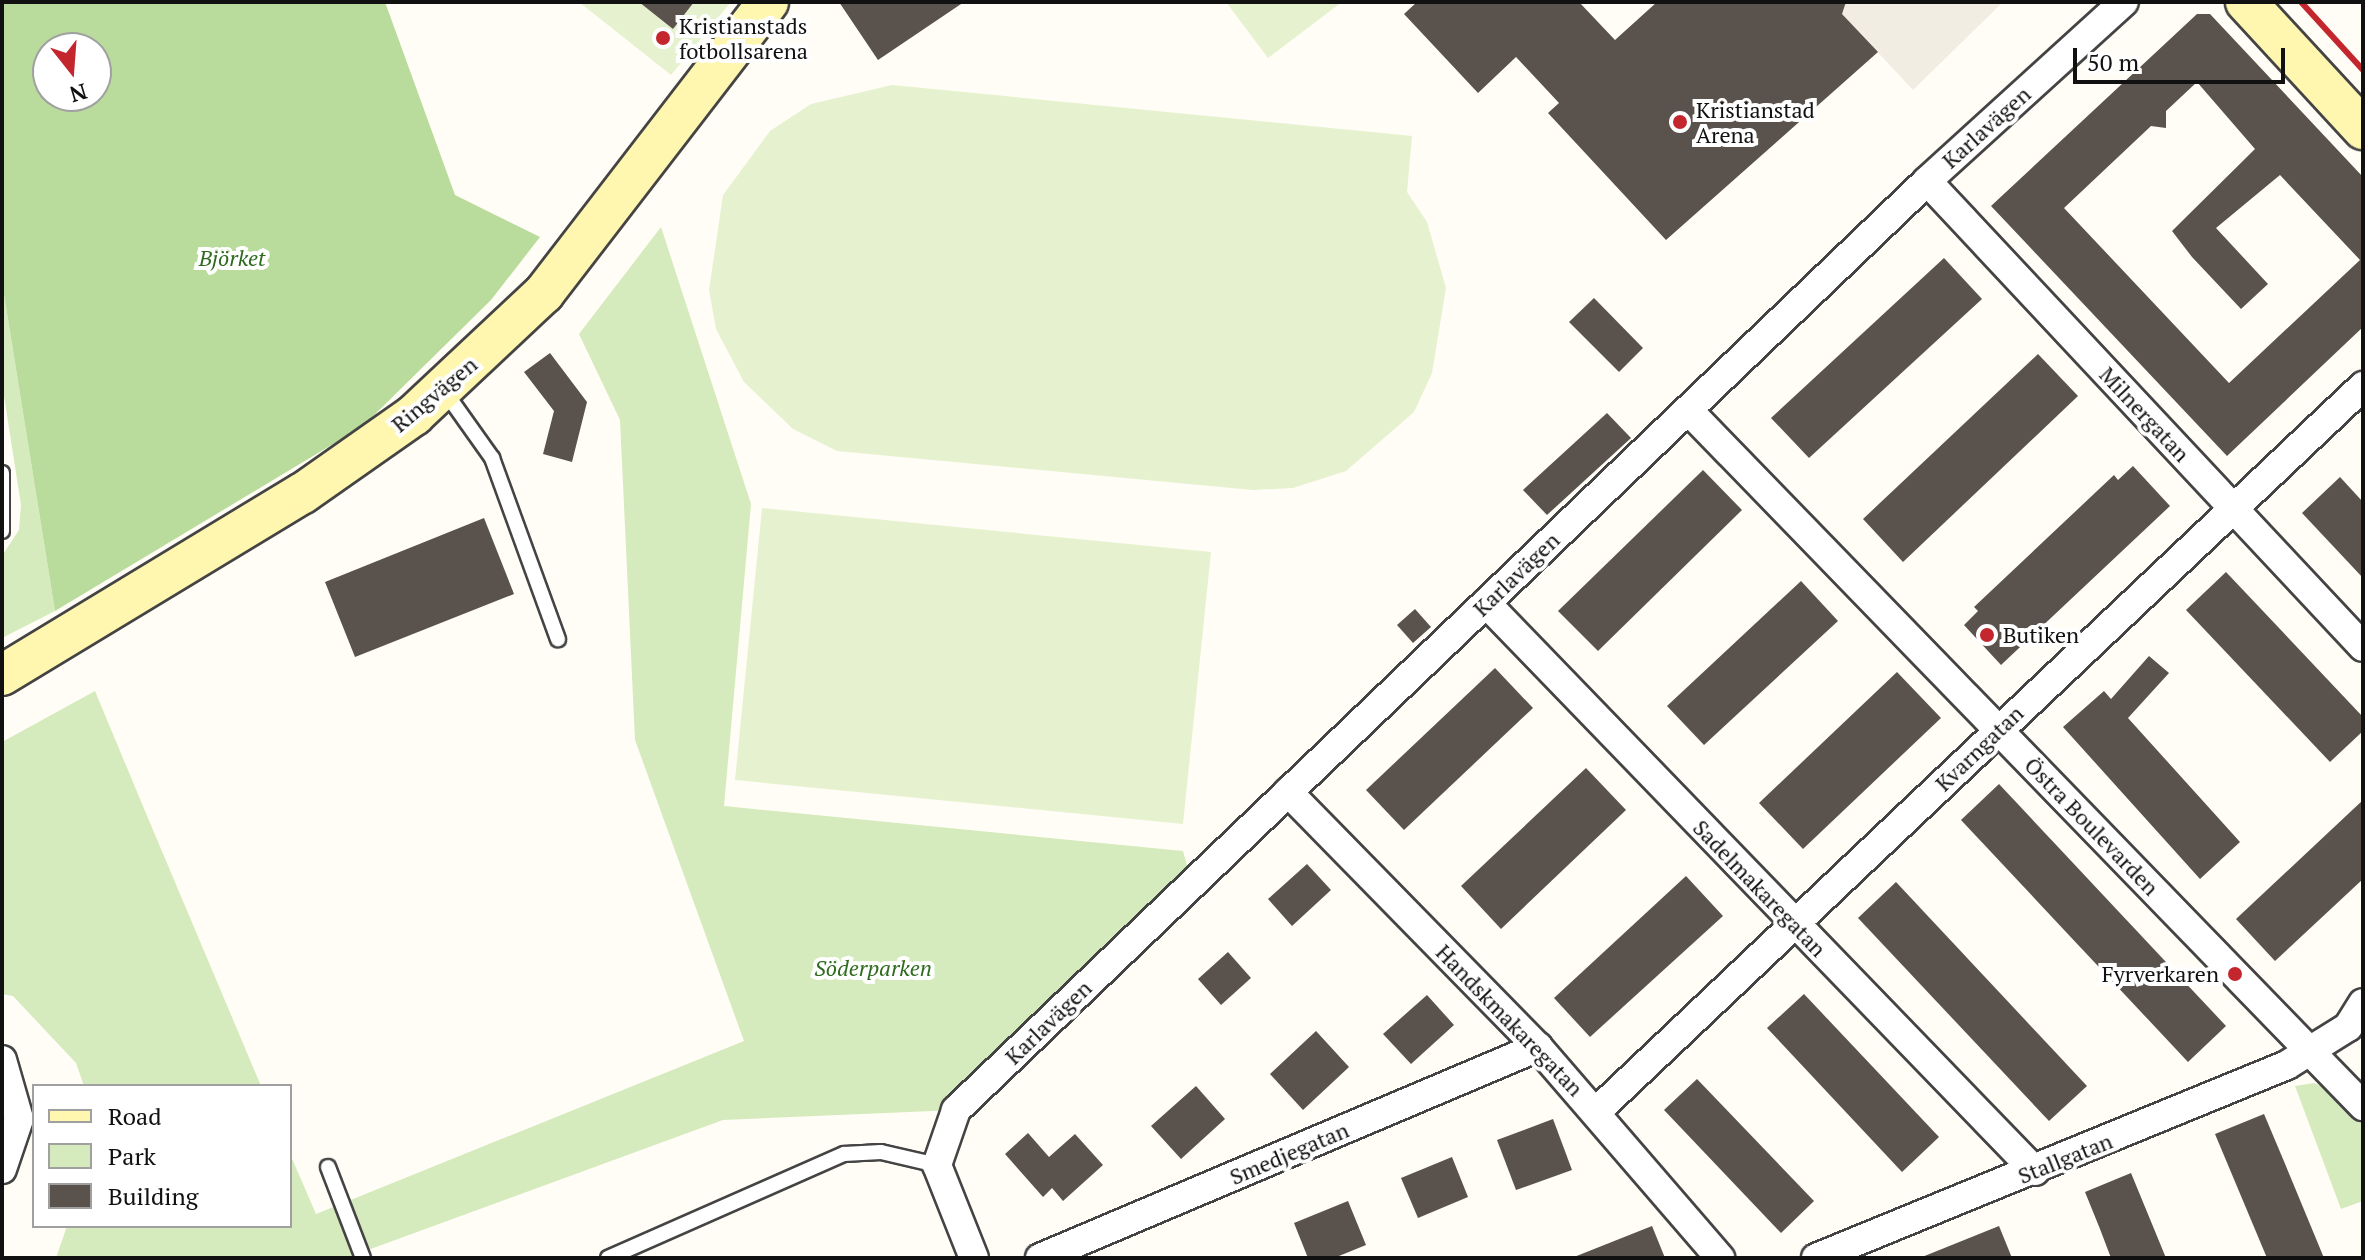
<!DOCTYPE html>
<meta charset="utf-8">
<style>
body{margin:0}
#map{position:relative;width:2365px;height:1260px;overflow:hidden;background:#fffdf5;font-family:"PT Serif",serif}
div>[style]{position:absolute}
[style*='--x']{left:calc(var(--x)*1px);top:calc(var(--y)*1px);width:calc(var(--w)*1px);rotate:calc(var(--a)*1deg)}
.green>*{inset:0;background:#d5ebbd}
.forest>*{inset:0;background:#b9dc9c}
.pitch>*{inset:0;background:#e6f2cf}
.plaza>*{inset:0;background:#f1ede2}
.building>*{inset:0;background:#5a524d}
.roads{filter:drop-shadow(2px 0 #444) drop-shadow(-2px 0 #444) drop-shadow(0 2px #444) drop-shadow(0 -2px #444)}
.lane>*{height:14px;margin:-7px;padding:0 7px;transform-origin:7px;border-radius:7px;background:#fff}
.street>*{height:28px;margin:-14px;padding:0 14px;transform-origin:14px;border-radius:14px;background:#fff}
.secondary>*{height:40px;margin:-20px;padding:0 20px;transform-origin:20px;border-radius:20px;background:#fff6b0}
.rail>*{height:6px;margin:-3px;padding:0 3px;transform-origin:3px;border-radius:3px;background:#c4262e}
.dots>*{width:22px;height:22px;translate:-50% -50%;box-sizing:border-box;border:4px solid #fff;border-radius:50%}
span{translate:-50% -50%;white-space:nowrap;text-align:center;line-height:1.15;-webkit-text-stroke:8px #fff;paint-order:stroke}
.poi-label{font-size:22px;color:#111}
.left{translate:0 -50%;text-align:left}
.right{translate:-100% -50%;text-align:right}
.street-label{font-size:22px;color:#111}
.park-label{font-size:22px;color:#2f6b1f;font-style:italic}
.frame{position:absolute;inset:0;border:4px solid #111;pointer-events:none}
.legend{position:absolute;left:32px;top:1084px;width:260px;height:144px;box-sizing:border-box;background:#fff;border:2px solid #a0a0a0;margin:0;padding:10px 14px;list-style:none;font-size:24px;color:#111}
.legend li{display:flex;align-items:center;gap:16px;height:40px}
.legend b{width:40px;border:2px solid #a0a0a0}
.north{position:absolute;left:32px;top:32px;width:80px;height:80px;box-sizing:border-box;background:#fff;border:2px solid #a0a0a0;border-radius:50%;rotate:163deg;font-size:22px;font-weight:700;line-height:32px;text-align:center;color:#111}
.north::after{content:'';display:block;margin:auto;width:28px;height:36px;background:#c4262e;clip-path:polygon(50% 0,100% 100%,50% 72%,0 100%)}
.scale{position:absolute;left:2073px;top:48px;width:212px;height:36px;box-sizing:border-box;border:4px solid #111;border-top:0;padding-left:10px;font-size:24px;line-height:28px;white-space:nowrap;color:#111;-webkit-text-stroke:6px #fff;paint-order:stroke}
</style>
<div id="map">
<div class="green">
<i style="clip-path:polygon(661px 227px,751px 504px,724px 806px,1183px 851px,1192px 884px,956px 1110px,723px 1120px,346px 1258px,56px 1258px,67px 1226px,290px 1226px,290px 1154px,316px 1214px,744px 1041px,635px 740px,620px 420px,579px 334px)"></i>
<i style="clip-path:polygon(2px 282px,55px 611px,2px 638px,2px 556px,19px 530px,21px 505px,2px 383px)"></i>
<i style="clip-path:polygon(95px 691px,145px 811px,261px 1086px,84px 1086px,76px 1063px,13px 996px,2px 994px,2px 742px)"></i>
<i style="clip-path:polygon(2314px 1083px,2334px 1092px,2363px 1124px,2363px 1201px,2341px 1209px,2295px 1086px)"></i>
</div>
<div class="forest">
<i style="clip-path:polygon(evenodd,2px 2px,385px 2px,455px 195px,540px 237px,491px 300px,363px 426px,55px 611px,2px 282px,2px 2px,48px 48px,96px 48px,96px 96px,48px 96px,48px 48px)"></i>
</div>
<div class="pitch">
<i style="clip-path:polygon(579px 2px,731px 2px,671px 75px)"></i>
<i style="clip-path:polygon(1226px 2px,1342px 2px,1268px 58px)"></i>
<i style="clip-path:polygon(892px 85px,1412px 136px,1407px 192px,1427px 222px,1446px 288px,1432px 373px,1414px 412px,1346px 471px,1293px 488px,1253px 490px,837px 451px,793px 429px,744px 382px,716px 329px,709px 290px,723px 195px,770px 131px,811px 104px)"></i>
<i style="clip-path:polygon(762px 508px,1211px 552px,1183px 824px,735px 780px)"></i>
</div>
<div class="plaza">
<i style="clip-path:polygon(1846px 2px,2003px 2px,1913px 90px,1842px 14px)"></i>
</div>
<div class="building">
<i style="clip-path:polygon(639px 2px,694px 2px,673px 29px)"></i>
<i style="clip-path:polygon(839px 2px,964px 2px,878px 60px)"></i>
<i style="clip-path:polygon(1417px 2px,1579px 2px,1615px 40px,1657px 2px,1846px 2px,1842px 14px,1878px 52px,1666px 240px,1548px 113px,1559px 103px,1516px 57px,1478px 93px,1404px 14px)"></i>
<i style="clip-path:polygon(evenodd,2197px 14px,2210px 14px,2363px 177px,2363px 327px,2227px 456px,1991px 206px,2197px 14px,2197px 82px,2255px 149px,2172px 231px,2192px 257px,2241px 309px,2268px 284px,2216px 228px,2280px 175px,2360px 260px,2229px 383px,2064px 208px,2151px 126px,2166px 128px,2166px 111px,2197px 82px)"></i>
<i style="clip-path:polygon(1944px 258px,1982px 299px,1809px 458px,1771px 418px)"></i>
<i style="clip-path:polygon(1594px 298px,1643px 348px,1619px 372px,1569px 322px)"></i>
<i style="clip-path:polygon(550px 353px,587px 402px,572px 462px,543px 454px,554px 411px,524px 372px)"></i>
<i style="clip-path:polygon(2038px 354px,2078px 396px,1903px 562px,1863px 519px)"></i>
<i style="clip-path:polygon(1607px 413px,1631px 438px,1547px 515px,1523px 490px)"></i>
<i style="clip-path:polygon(2133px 466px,2170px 506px,2001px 665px,1964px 625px,1978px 611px,1974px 607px,2114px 475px,2118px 480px)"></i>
<i style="clip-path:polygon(1703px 470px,1742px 510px,1598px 651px,1558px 611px)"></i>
<i style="clip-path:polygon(2340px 477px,2363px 502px,2363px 578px,2302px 513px)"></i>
<i style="clip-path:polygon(484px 518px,514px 594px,355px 657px,325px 582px)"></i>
<i style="clip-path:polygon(2226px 572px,2363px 717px,2363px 731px,2330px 762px,2186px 610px)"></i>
<i style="clip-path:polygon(1801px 581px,1838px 621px,1704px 745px,1667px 706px)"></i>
<i style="clip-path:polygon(1415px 609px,1431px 627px,1413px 643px,1397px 625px)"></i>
<i style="clip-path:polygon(2149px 656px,2169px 673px,2128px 718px,2240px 842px,2200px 879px,2063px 727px,2104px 691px,2111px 699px)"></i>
<i style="clip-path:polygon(1495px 668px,1533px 708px,1404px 830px,1366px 790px)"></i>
<i style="clip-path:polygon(1897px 672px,1941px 718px,1803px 849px,1759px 803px)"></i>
<i style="clip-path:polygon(1586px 768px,1626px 810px,1501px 929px,1461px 886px)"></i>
<i style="clip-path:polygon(1999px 784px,2226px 1026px,2188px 1062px,1961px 820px)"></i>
<i style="clip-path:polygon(2363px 800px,2363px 879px,2275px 961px,2236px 919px)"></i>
<i style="clip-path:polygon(1307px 864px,1331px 890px,1292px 926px,1268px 899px)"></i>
<i style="clip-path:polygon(1686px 876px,1723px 916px,1590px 1037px,1554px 998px)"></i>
<i style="clip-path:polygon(1896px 882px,2087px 1086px,2049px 1121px,1858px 918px)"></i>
<i style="clip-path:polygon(1228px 952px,1251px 978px,1221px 1005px,1198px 979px)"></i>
<i style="clip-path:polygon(1804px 994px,1939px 1137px,1902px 1172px,1767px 1028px)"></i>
<i style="clip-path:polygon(1427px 995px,1454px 1025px,1411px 1064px,1383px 1034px)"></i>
<i style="clip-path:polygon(1316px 1031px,1349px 1067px,1303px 1110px,1270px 1074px)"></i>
<i style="clip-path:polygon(1697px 1079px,1814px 1201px,1781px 1233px,1664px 1110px)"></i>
<i style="clip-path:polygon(1196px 1086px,1225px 1119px,1181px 1159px,1151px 1126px)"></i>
<i style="clip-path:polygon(2264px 1114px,2283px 1159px,2324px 1258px,2267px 1258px,2215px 1134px)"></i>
<i style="clip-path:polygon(1553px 1119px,1572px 1170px,1516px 1190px,1497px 1140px)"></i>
<i style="clip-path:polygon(1028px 1133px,1049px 1157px,1075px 1134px,1103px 1165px,1063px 1201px,1052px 1188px,1043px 1197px,1005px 1154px)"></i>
<i style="clip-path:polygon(1452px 1157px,1468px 1197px,1418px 1218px,1401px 1178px)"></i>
<i style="clip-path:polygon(2131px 1173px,2166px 1258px,2111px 1258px,2100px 1229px,2085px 1192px)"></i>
<i style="clip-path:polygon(1348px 1201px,1366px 1245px,1334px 1258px,1308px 1258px,1294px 1223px)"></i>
<i style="clip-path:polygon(1652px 1226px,1665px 1258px,1574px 1258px,1574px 1257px)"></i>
<i style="clip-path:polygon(1999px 1226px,2012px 1258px,1922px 1258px,1922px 1257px)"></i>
</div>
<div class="roads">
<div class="lane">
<i style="--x:443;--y:389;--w:85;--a:54.6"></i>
<i style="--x:492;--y:458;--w:193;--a:70"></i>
<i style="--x:2;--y:473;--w:58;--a:90"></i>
<i style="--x:328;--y:1167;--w:97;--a:69"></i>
<i style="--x:608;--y:1258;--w:258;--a:-23.8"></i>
<i style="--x:844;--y:1154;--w:37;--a:-3"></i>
<i style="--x:881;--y:1152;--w:57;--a:13.1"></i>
</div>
<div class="street">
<i style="--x:1927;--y:181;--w:638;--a:46.9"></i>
<i style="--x:1688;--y:410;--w:970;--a:45.88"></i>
<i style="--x:1486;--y:603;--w:790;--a:45.97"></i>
<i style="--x:1288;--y:792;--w:357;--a:45.6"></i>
<i style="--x:1538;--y:1047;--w:279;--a:49.2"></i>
<i style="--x:2;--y:1060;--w:61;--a:73.9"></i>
<i style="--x:19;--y:1119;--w:53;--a:108.8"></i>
<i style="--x:1597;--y:1111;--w:1055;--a:-43.42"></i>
<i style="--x:974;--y:1258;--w:100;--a:-111.7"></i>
<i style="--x:937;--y:1165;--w:58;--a:-70.9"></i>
<i style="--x:956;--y:1110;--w:1344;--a:-43.73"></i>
<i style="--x:1927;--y:181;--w:266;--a:-42.3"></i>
<i style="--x:1040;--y:1258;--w:541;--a:-22.96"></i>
<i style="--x:1816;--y:1258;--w:509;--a:-22.28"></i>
<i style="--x:2287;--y:1065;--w:72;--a:-31.9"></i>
<i style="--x:2348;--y:1027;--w:28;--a:-58"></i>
</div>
<div class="secondary">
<i style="--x:2246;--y:2;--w:173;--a:47.3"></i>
<i style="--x:2;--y:675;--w:352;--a:-31.2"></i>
<i style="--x:303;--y:493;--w:136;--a:-35.1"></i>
<i style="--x:414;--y:415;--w:178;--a:-43.2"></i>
<i style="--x:544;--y:293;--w:367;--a:-52.4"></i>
</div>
</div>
<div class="rail">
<i style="--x:2301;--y:2;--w:92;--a:47.6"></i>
</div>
<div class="dots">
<i style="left:663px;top:38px;background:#c4262e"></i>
<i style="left:1680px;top:122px;background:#c4262e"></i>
<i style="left:1987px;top:635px;background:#c4262e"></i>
<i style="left:2235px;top:974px;background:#c4262e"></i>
</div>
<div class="poi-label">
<span class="left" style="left:679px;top:38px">Kristianstads<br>fotbollsarena</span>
<span class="left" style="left:1696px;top:122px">Kristianstad<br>Arena</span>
<span class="left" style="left:2003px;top:635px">Butiken</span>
<span class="right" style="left:2219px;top:974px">Fyrverkaren</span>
</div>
<div class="street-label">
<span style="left:1986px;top:127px;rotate:-42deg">Karlavägen</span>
<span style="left:434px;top:394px;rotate:-40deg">Ringvägen</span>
<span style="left:2145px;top:414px;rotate:47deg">Milnergatan</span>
<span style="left:1516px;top:574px;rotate:-44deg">Karlavägen</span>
<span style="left:1979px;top:748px;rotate:-44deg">Kvarngatan</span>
<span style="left:2092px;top:826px;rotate:46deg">Östra Boulevarden</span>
<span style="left:1760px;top:888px;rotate:46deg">Sadelmakaregatan</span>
<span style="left:1510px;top:1020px;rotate:46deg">Handskmakaregatan</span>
<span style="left:1048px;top:1022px;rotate:-44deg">Karlavägen</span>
<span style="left:1289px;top:1153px;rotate:-23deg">Smedjegatan</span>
<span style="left:2065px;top:1158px;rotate:-22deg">Stallgatan</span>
</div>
<div class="park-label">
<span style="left:232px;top:258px">Björket</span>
<span style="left:873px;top:968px">Söderparken</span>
</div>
<div class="frame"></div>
<ul class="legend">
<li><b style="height:10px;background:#fff6b0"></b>Road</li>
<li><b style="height:22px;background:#d5ebbd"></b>Park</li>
<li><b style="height:22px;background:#5a524d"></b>Building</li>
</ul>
<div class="north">N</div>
<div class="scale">50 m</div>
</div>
